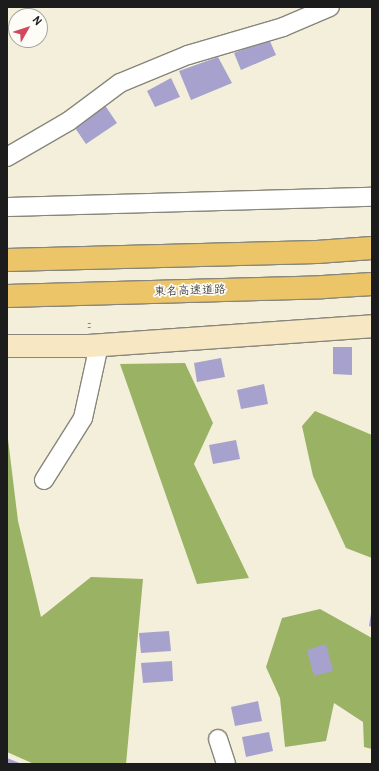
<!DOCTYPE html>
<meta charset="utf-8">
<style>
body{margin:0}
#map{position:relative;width:379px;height:771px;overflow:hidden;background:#f3efda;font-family:Pangolin,"Klee One",sans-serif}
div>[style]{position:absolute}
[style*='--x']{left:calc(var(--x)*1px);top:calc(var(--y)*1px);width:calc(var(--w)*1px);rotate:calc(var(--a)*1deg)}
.forest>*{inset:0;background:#9ab264}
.building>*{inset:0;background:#a7a1cd}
.path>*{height:2.5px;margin-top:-1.25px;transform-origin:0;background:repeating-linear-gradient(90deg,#88867b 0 1px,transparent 0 4px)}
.roads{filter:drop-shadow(1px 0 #88867b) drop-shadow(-1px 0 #88867b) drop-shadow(0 1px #88867b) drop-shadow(0 -1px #88867b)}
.street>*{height:18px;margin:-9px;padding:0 9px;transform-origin:9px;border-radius:9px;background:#fff}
.secondary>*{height:22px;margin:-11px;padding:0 11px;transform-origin:11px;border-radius:11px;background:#f7e8c3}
.highway>*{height:22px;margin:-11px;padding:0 11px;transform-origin:11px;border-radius:11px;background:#ecc569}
span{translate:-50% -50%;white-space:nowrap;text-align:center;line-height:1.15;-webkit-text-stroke:3.5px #fdfcf7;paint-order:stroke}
.street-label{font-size:12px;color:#1c1c1c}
.frame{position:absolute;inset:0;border:8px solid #1c1c1c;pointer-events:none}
.north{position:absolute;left:8px;top:8px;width:40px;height:40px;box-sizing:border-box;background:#fdfcf7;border:1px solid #a3a29f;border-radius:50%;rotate:51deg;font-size:11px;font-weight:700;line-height:16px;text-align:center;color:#1c1c1c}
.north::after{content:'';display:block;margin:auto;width:14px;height:18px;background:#d1495b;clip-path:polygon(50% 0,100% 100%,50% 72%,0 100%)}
</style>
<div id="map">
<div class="forest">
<i style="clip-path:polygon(185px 363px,213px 423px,194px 464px,249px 578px,197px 584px,120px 364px)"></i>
<i style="clip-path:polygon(315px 411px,372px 435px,372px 558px,346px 548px,313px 476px,302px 426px)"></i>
<i style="clip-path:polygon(7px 431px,18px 521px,41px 617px,91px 577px,143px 579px,126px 764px,34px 764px,7px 752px)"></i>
<i style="clip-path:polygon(320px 609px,372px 638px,372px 749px,364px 747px,363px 722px,334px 703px,326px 741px,285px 747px,280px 698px,266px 667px,282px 618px)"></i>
</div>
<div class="building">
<i style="clip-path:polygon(269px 39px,276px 55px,241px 70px,234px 53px)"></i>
<i style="clip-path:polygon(218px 57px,232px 83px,191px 100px,179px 71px)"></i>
<i style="clip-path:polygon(171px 78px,180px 97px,155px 107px,147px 91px)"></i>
<i style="clip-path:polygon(104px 104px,117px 123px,86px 144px,73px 125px)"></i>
<i style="clip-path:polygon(333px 347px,352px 347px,352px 375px,333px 374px)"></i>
<i style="clip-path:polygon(221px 358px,225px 377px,197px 382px,194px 363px)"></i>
<i style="clip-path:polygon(264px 384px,268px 404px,241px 409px,237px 390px)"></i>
<i style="clip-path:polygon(236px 440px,240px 459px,213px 464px,209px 445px)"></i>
<i style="clip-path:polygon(371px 613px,372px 613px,372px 627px,369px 626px)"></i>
<i style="clip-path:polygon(169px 631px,171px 651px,141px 653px,139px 633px)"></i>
<i style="clip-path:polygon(326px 644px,333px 671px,314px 676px,307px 650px)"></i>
<i style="clip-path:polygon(172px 661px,173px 681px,143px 683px,141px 663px)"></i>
<i style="clip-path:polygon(258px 701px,262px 721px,235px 726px,231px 707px)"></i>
<i style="clip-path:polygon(269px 732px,273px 751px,246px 757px,242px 737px)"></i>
<i style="clip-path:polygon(7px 758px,22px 764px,7px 764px)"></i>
</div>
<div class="path">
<i style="--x:89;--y:328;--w:7;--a:-90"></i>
</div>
<div class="roads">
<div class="street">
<i style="--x:7;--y:157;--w:72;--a:-30.1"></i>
<i style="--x:69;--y:121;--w:64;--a:-36.7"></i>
<i style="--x:120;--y:83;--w:74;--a:-22.4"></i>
<i style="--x:188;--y:55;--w:99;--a:-16.4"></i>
<i style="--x:283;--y:27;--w:51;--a:-23.1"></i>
<i style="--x:7;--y:207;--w:365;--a:-1.6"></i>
<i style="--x:44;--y:480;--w:73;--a:-57.8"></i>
<i style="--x:83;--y:418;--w:75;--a:-77.6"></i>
<i style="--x:218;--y:739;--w:26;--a:72"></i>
</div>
<div class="secondary">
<i style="--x:7;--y:346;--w:82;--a:0"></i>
<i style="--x:89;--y:346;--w:284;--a:-4"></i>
</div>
<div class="highway">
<i style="--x:7;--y:260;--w:310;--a:-1.5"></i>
<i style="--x:317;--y:252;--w:55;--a:-4.2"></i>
<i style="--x:7;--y:296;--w:316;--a:-1.6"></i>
<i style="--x:323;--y:287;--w:49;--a:-3.5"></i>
</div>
</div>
<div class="street-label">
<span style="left:190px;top:291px;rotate:-2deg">東名高速道路</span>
</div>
<div class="frame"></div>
<div class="north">N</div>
</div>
